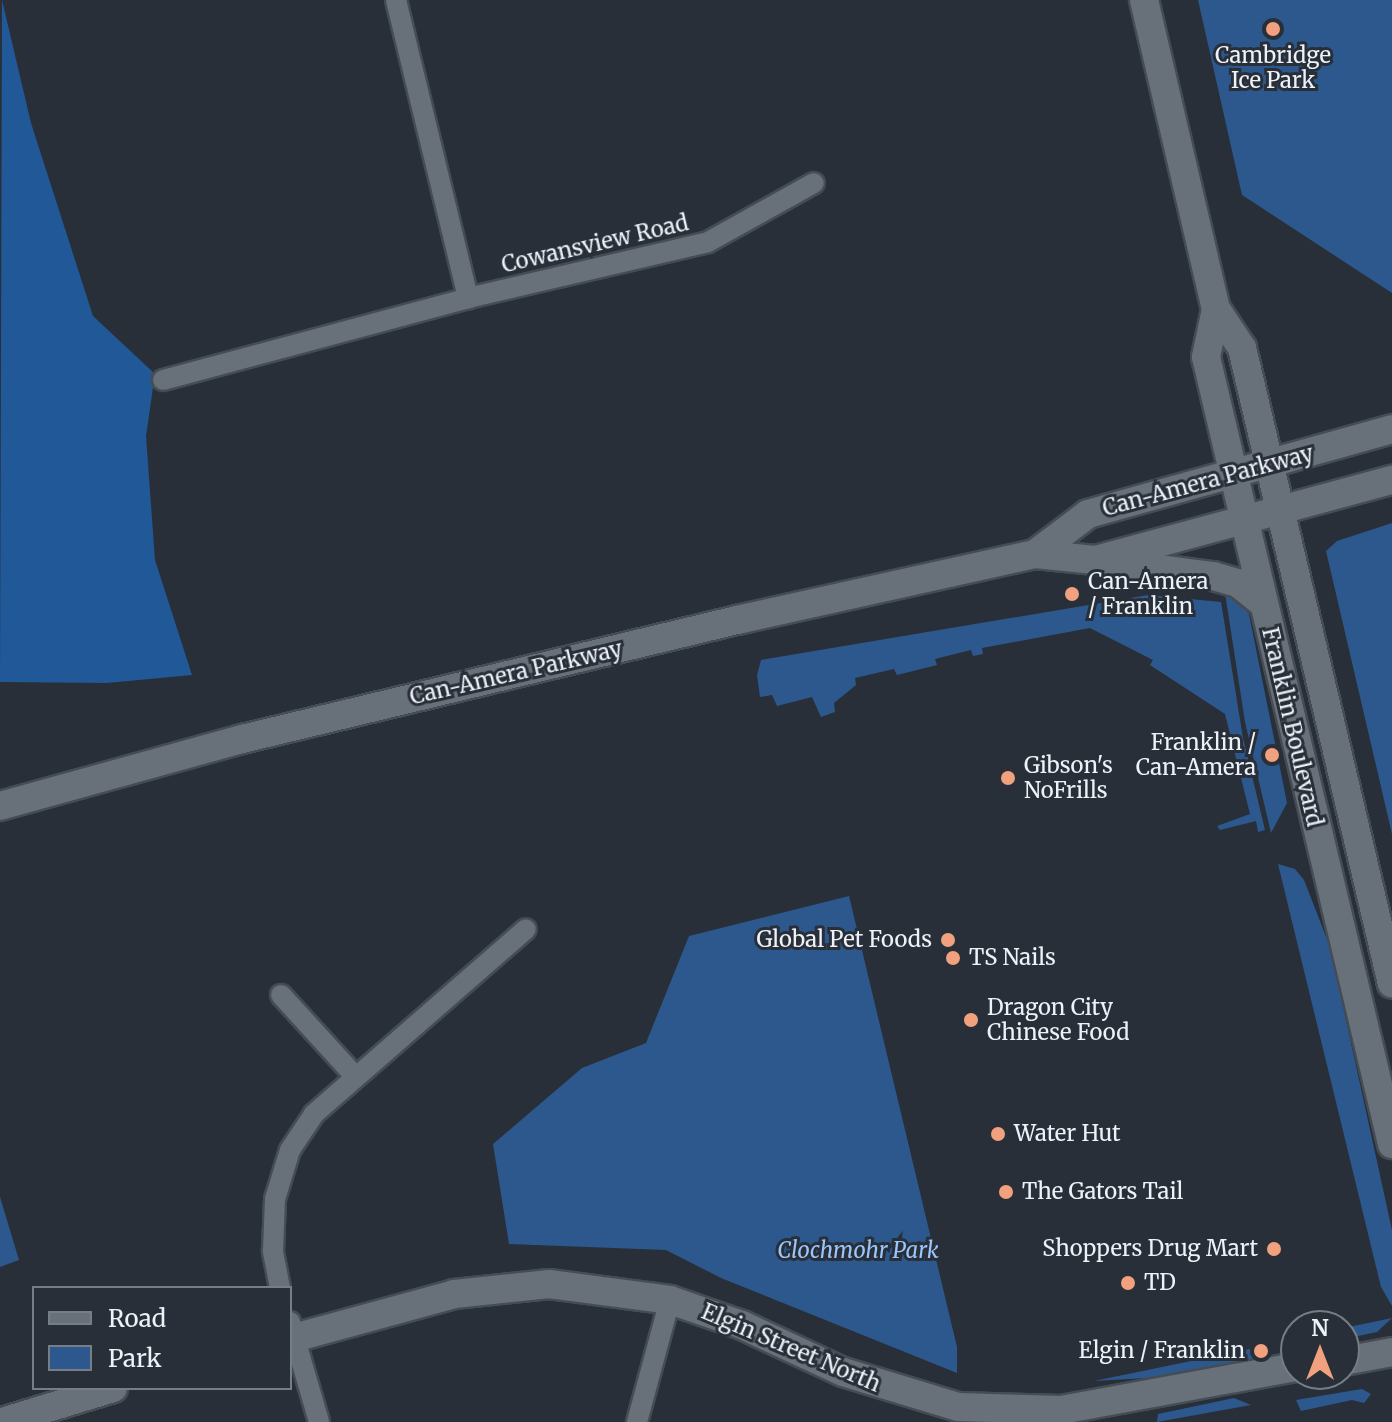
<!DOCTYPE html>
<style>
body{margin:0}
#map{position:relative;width:1392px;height:1422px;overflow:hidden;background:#282f38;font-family:Merriweather,serif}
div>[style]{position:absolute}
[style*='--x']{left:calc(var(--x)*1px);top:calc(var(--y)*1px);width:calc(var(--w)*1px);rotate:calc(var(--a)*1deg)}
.green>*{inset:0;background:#2d588d}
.forest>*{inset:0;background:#215898}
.roads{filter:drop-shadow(2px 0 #454c53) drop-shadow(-2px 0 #454c53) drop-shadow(0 2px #454c53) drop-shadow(0 -2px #454c53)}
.street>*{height:20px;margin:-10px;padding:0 10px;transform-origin:10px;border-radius:10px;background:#68707a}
.secondary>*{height:28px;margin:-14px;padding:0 14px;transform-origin:14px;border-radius:14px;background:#68707a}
.dots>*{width:22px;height:22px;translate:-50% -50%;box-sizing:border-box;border:4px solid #282f38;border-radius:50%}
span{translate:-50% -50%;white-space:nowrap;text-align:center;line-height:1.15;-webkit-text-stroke:6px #282f38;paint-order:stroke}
.poi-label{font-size:22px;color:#edf2f8}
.left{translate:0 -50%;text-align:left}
.right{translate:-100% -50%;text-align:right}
.street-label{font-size:22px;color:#edf2f8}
.park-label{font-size:22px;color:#9bc6fc;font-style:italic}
.legend{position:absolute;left:32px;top:1286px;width:260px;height:104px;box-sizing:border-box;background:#282f38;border:2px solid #777d85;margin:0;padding:10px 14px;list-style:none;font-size:24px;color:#edf2f8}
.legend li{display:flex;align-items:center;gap:16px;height:40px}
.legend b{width:40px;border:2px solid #777d85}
.north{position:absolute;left:1280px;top:1310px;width:80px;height:80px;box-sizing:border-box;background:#282f38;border:2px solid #777d85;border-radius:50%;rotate:0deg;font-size:22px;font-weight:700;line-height:32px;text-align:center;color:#edf2f8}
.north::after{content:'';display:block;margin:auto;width:28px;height:36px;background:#f1a17d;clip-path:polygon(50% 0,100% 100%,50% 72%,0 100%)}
</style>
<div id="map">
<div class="green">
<i style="clip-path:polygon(1198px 0,1392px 0,1392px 293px,1242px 195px)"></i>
<i style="clip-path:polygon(1392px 523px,1392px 834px,1326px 551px,1337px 541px)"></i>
<i style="clip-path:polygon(1225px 593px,1237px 598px,1249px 614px,1287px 803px,1271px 833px,1245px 722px)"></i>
<i style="clip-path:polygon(1148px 595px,1221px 602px,1243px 738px,1265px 830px,1258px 832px,1256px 821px,1220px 830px,1217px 826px,1250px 814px,1225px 714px,1150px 665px,1153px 660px,1090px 628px,982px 648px,983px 654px,973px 656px,971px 650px,935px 659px,937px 665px,897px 675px,894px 669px,855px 678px,856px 685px,834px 703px,835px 712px,821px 717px,812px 697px,777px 706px,772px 695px,760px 697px,757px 675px,761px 660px)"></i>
<i style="clip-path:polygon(1278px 864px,1295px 869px,1304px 880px,1330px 947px,1392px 1230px,1392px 1306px,1381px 1287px)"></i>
<i style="clip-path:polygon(849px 896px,957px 1347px,957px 1373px,721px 1278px,666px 1250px,509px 1244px,493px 1144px,582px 1068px,646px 1043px,689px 936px)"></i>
<i style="clip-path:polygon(0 1197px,19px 1260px,0 1267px)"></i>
<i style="clip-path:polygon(1392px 1318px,1377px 1332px,1344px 1339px,1344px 1328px)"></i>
<i style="clip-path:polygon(1264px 1346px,1265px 1352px,1252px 1359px,1164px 1377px,1094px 1381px)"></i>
<i style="clip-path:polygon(1362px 1389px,1371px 1394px,1364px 1403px,1352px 1400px,1301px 1411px,1296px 1400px)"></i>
<i style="clip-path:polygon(1234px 1398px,1251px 1405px,1157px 1422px,1158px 1414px)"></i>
</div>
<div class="forest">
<i style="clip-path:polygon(2px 0,31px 123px,93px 316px,155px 374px,146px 436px,155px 560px,192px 675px,107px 683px,0 682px)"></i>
</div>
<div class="roads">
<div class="street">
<i style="--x:396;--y:0;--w:307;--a:76.4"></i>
<i style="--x:163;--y:380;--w:316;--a:-15"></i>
<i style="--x:468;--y:298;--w:246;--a:-13.1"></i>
<i style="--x:708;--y:242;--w:121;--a:-29.1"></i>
<i style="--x:281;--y:995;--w:108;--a:47.6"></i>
<i style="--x:280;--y:1288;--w:38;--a:-101"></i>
<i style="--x:273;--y:1251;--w:52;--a:-87.8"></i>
<i style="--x:275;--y:1199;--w:51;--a:-73"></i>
<i style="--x:290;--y:1150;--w:43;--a:-56.3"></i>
<i style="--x:314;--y:1114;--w:281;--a:-41.1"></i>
<i style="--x:290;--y:1322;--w:104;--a:73.8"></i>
<i style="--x:637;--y:1422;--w:126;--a:-74.9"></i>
</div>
<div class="secondary">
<i style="--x:1144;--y:0;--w:317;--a:76.9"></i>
<i style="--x:1216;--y:309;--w:47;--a:56.3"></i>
<i style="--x:1242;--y:348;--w:653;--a:76.73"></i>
<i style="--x:1216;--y:309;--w:49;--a:101.8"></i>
<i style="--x:1206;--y:357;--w:809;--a:76.7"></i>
<i style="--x:1035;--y:554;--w:66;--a:-37"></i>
<i style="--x:1088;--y:514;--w:316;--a:-15.6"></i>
<i style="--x:1105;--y:562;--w:109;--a:7.4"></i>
<i style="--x:1213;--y:576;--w:26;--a:16"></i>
<i style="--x:1238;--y:583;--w:32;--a:39"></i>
<i style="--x:0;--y:806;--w:251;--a:-15.5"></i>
<i style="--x:242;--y:739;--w:509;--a:-13.52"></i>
<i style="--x:737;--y:620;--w:305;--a:-12.5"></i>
<i style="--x:1035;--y:554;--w:60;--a:5.7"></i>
<i style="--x:1095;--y:560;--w:308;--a:-15.1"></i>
<i style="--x:290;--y:1339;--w:170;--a:-15.3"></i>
<i style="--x:454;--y:1294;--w:96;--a:-6"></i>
<i style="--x:549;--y:1284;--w:122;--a:7.5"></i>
<i style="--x:670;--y:1300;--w:76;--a:19.1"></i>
<i style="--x:742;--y:1325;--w:111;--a:25"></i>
<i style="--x:843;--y:1372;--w:120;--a:16.9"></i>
<i style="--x:958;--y:1407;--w:103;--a:1.7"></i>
<i style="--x:1061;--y:1410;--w:239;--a:-10.4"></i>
<i style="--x:1344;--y:1361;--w:49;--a:-10.6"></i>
<i style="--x:2;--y:1422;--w:116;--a:-17"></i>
</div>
</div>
<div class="dots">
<i style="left:1273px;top:29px;background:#f1a17d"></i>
<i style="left:1072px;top:594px;background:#f1a17d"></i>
<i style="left:1272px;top:755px;background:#f1a17d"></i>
<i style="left:1008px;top:778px;background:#f1a17d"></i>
<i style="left:948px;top:940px;background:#f1a17d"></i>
<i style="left:953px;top:958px;background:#f1a17d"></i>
<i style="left:971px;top:1020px;background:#f1a17d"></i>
<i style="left:998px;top:1134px;background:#f1a17d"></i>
<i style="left:1006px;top:1192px;background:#f1a17d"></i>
<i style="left:1274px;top:1249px;background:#f1a17d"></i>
<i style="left:1128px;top:1283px;background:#f1a17d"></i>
<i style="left:1261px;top:1351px;background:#f1a17d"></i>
</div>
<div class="poi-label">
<span style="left:1273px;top:68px">Cambridge<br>Ice Park</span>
<span class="left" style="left:1088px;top:594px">Can-Amera<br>/ Franklin</span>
<span class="right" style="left:1256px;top:755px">Franklin /<br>Can-Amera</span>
<span class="left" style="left:1024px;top:778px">Gibson's<br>NoFrills</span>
<span class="right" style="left:932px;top:940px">Global Pet Foods</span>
<span class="left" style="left:969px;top:958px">TS Nails</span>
<span class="left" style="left:987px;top:1020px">Dragon City<br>Chinese Food</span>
<span class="left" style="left:1014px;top:1134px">Water Hut</span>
<span class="left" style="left:1022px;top:1192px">The Gators Tail</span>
<span class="right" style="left:1258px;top:1249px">Shoppers Drug Mart</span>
<span class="left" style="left:1144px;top:1283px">TD</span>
<span class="right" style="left:1245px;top:1351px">Elgin / Franklin</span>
</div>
<div class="street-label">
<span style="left:595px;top:244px;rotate:-13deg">Cowansview Road</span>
<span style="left:1208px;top:481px;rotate:-15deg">Can-Amera Parkway</span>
<span style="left:516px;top:673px;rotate:-13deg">Can-Amera Parkway</span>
<span style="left:1292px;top:727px;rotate:77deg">Franklin Boulevard</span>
<span style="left:791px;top:1348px;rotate:23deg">Elgin Street North</span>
</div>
<div class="park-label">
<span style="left:858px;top:1251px">Clochmohr Park</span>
</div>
<ul class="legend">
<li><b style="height:10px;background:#68707a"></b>Road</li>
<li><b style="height:22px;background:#2d588d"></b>Park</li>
</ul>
<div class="north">N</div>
</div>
